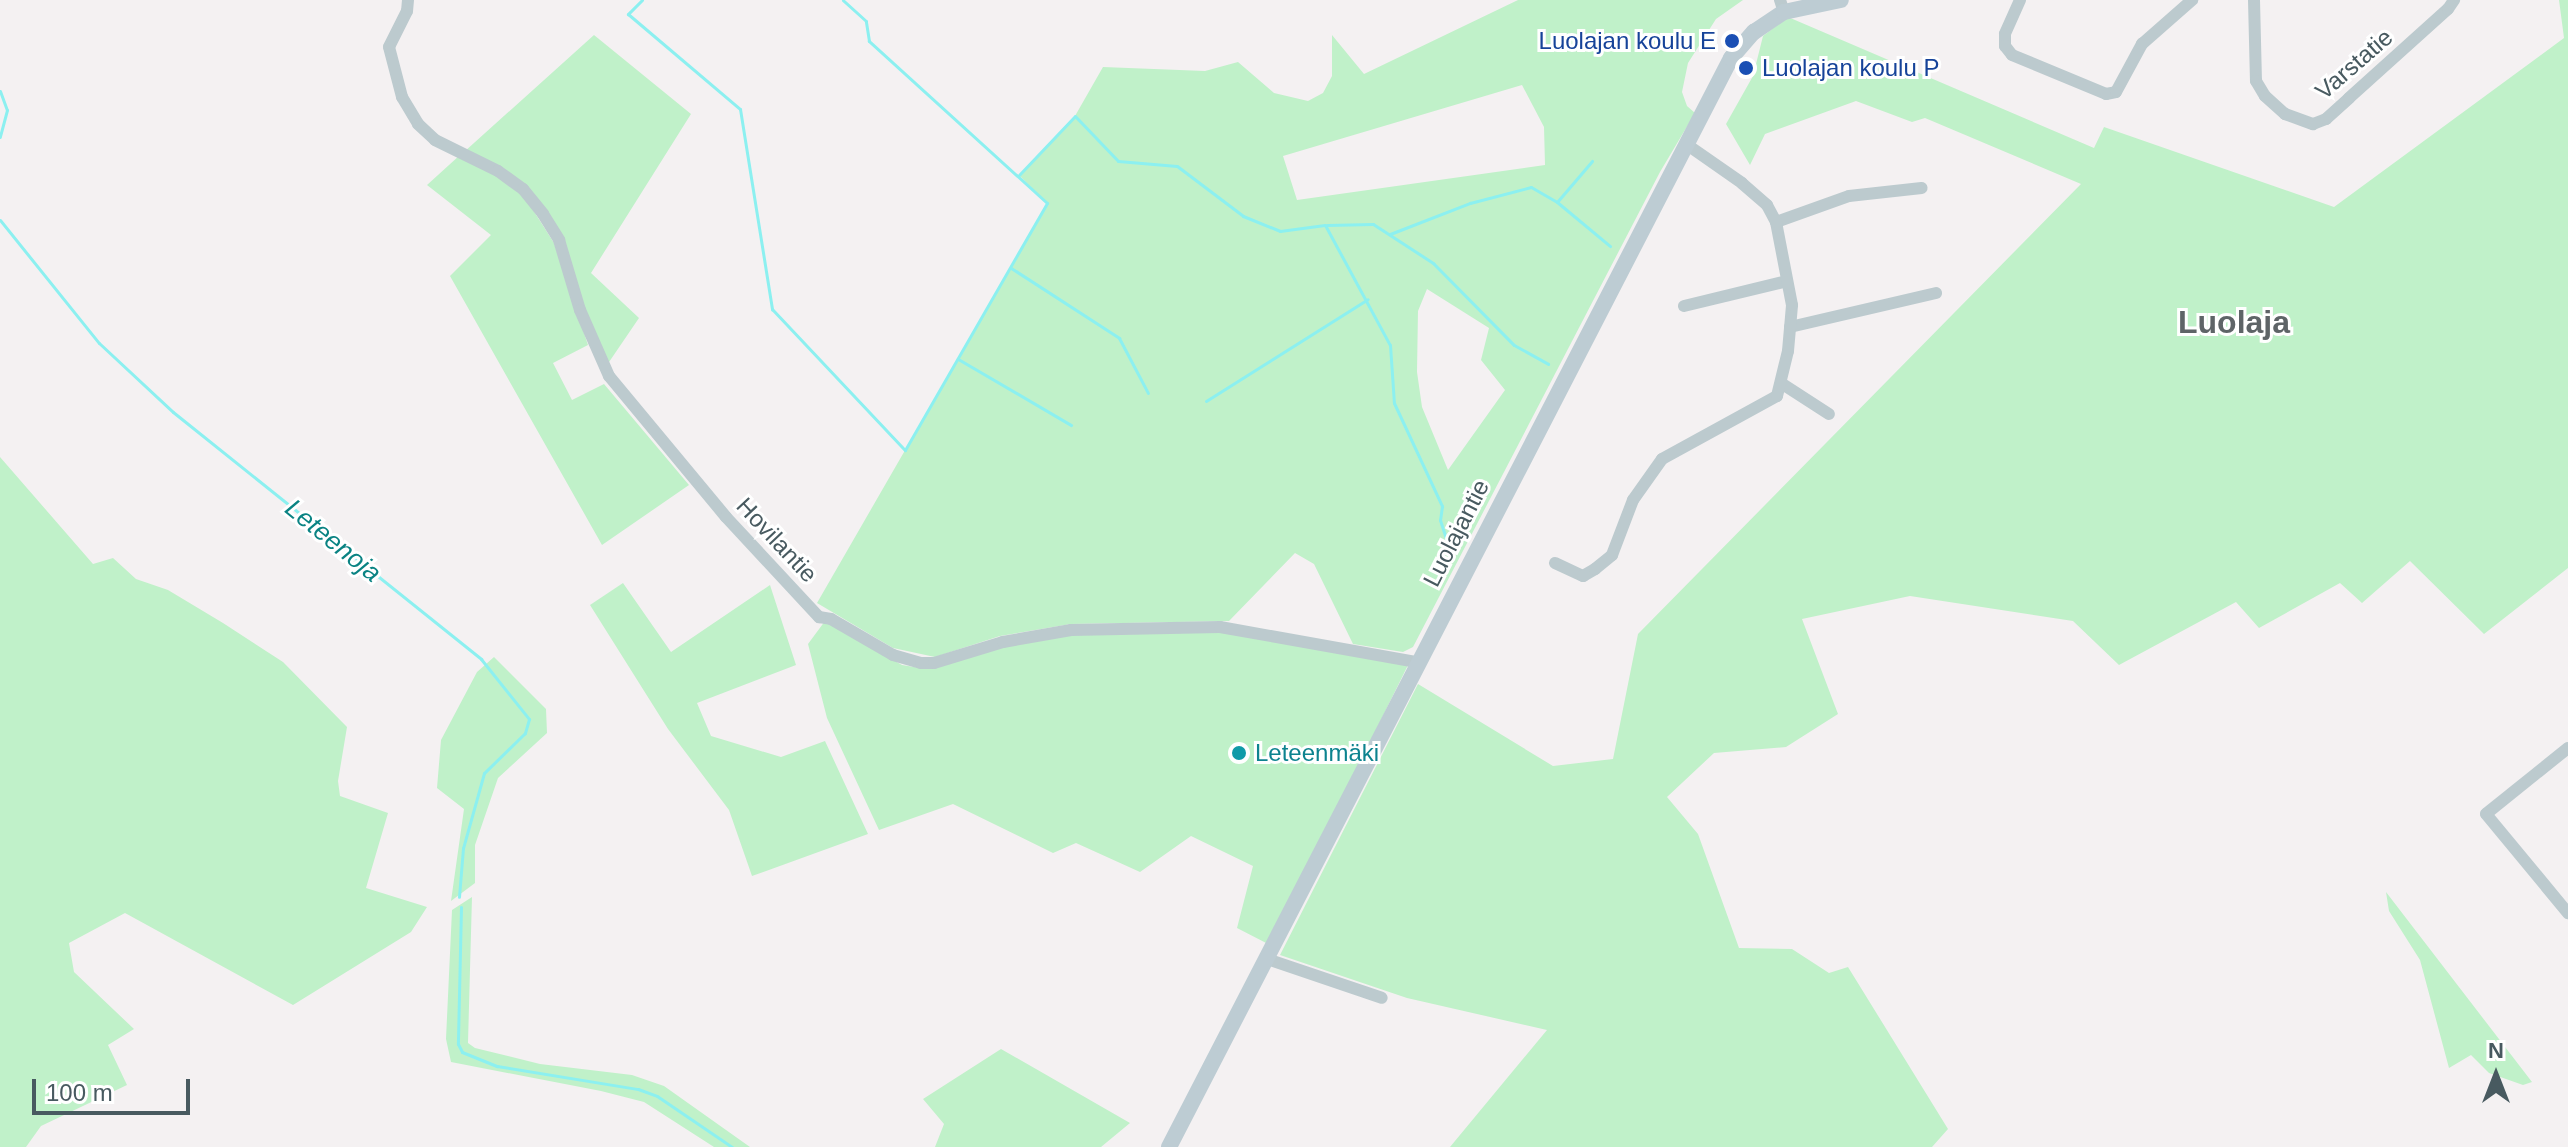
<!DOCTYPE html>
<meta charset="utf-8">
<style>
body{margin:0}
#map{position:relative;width:2568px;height:1147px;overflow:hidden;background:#f4f1f2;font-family:Helvetica,sans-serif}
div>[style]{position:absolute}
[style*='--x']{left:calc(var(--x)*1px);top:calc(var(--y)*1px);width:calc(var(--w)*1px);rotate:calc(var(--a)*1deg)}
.green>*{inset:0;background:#c0f1c9}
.stream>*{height:3px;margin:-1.5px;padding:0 1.5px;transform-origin:1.5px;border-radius:1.5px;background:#8cf0f0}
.street>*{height:12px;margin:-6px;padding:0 6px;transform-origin:6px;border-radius:6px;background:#bccace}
.secondary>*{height:16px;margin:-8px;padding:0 8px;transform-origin:8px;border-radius:8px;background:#bdccd3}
.dots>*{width:22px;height:22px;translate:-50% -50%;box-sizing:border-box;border:4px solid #fff;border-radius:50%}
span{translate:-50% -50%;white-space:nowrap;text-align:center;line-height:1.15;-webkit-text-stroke:6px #fff;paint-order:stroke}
.transit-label{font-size:24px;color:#164399}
.right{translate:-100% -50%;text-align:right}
.left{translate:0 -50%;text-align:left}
.street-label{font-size:24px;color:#485a60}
.culture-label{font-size:24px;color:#0d838f}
.water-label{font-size:26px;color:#0a8383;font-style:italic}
.district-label{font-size:32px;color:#5e6467;font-weight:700}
.north{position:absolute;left:2456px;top:1035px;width:80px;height:80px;-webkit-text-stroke:6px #fff;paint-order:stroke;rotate:0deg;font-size:22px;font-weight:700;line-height:32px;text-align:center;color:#485a60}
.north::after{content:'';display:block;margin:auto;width:28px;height:36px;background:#485a60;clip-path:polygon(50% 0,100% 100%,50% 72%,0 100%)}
.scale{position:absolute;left:32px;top:1079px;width:158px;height:36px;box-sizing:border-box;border:4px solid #485a60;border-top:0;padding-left:10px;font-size:24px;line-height:28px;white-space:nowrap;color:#485a60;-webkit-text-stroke:6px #fff;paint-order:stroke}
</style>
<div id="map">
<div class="green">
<i style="clip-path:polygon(evenodd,1518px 0,1743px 0,1716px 19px,1688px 63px,1682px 92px,1687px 106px,1695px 113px,1660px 172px,1413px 647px,1403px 652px,1353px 644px,1314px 564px,1295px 553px,1229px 621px,1071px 624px,1000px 636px,935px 657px,893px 648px,817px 603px,1047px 204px,1019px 175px,1075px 116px,1103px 67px,1205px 71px,1238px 62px,1274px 93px,1308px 101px,1323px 93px,1332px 76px,1332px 35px,1364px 74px,1518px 0,1522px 85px,1544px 127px,1545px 165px,1297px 200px,1283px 156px,1522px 85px,1518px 0,1427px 289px,1489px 328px,1481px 360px,1505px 390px,1448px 470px,1422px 407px,1417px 372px,1418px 311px,1427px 289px)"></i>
<i style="clip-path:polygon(2559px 0,2568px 0,2568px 568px,2484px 634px,2410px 561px,2362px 603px,2340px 583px,2259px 628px,2236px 602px,2119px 665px,2073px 621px,1910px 596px,1802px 619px,1838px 714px,1786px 747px,1714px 753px,1667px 797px,1698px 834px,1739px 948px,1792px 949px,1829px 973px,1848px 967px,1948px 1129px,1932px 1147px,1450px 1147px,1547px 1030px,1407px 998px,1280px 955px,1418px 684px,1553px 766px,1613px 759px,1638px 634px,2081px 184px,1925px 118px,1912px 122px,1856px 101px,1765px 134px,1750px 165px,1726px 124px,1753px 76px,1763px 36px,1788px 17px,2094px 148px,2104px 127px,2334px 207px,2564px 38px)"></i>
<i style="clip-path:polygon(594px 35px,691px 114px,591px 273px,639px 318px,607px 365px,544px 212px,464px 152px)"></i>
<i style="clip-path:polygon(460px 155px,521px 191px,554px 243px,588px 345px,553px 363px,572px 400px,604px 384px,689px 485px,602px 545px,450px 276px,491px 235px,427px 185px)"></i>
<i style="clip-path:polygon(0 457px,93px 564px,113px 558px,136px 579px,168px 590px,223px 623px,283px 662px,347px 727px,338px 781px,340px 796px,388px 813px,366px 888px,427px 907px,411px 932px,293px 1005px,125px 913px,69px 943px,74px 972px,134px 1029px,108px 1045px,127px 1085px,41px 1126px,26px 1147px,0 1147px)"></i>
<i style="clip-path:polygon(623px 583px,671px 652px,770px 585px,796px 665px,697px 703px,711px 736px,781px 757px,825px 741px,868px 834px,752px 876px,729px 810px,668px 729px,590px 605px)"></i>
<i style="clip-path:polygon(825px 621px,902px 665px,920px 668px,1005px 645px,1072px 634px,1224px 631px,1408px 665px,1270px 945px,1237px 928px,1253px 866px,1191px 836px,1140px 872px,1076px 843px,1053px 853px,953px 804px,879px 830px,827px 718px,808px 644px)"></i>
<i style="clip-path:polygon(494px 657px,546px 709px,547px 733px,498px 778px,475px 845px,475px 883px,451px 901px,464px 809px,437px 788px,441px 740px,477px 672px)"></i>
<i style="clip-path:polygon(2386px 892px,2532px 1082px,2523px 1085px,2489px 1073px,2471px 1055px,2449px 1068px,2420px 960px,2389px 911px)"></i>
<i style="clip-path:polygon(472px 897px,468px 1043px,475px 1048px,540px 1064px,632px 1075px,664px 1086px,750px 1147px,714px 1147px,644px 1102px,601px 1091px,451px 1062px,446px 1039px,452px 910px)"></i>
<i style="clip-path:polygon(1001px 1049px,1130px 1123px,1101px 1147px,935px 1147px,944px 1124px,923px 1099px)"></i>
</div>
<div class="stream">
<i style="--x:642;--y:0;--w:20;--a:135"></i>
<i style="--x:628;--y:14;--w:147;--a:40.3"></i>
<i style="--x:740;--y:109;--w:203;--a:80.9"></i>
<i style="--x:772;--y:309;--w:194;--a:46.7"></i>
<i style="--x:905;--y:450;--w:285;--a:-60.1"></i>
<i style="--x:1047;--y:203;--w:241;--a:-137.7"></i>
<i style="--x:869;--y:41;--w:20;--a:-99"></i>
<i style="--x:866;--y:21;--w:31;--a:-138"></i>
<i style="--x:0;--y:91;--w:20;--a:70"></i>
<i style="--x:7;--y:110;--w:28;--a:105"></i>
<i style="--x:1019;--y:175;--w:81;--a:-46.5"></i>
<i style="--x:1075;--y:116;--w:62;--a:46.3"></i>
<i style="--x:1118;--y:161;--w:59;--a:4.8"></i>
<i style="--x:1177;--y:166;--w:83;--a:37.1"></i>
<i style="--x:1243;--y:216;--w:40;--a:22"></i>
<i style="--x:1280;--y:231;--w:45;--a:-7.6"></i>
<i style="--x:1325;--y:225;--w:136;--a:61.6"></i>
<i style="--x:1390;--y:345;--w:58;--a:86.1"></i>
<i style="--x:1394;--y:403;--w:114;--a:65"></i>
<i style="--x:1442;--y:506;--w:14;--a:98"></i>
<i style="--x:1440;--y:520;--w:35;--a:72"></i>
<i style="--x:1557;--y:202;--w:69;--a:39.7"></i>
<i style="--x:0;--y:220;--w:158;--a:51.2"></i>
<i style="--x:99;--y:343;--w:101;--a:43"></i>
<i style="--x:173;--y:412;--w:395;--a:38.7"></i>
<i style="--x:481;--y:659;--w:77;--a:51.3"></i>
<i style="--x:529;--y:719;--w:15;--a:106"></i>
<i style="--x:525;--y:733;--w:57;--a:135.7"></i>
<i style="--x:484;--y:773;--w:78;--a:105.6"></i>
<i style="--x:463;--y:848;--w:49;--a:94.7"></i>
<i style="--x:1327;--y:225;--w:46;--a:-1.2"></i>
<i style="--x:1373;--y:224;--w:72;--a:33"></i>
<i style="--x:1433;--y:263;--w:115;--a:45.4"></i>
<i style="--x:1514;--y:345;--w:39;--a:29"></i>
<i style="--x:1390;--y:234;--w:86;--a:-21.2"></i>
<i style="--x:1470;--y:203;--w:63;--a:-14.7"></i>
<i style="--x:1531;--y:187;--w:30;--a:30"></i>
<i style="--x:1557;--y:202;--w:54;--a:-49.5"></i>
<i style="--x:1011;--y:268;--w:129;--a:32.9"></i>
<i style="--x:1119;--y:338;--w:62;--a:62.2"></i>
<i style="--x:958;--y:359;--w:131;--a:30.3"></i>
<i style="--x:1206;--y:401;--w:191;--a:-32.2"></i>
<i style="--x:461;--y:907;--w:137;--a:91.3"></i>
<i style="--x:458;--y:1044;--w:9;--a:63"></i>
<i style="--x:462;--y:1052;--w:38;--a:22"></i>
<i style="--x:497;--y:1066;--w:143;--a:9.3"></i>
<i style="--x:638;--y:1089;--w:20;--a:20"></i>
<i style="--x:657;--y:1096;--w:91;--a:34.2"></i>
</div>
<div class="street">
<i style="--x:408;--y:0;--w:11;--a:95"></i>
<i style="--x:407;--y:11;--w:40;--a:116.6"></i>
<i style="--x:389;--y:47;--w:52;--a:75.4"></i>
<i style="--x:402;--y:97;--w:31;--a:59"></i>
<i style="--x:418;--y:124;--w:23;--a:43"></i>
<i style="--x:435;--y:140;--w:70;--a:26.2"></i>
<i style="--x:498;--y:171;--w:31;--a:36"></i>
<i style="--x:523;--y:189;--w:32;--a:51"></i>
<i style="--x:543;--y:214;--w:31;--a:58"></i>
<i style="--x:559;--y:240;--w:73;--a:73.3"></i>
<i style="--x:580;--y:310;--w:72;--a:66.3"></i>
<i style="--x:609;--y:376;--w:183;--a:50.3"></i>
<i style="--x:726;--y:517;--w:137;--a:47.1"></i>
<i style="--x:819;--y:617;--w:12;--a:9"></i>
<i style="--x:831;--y:619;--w:72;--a:30.1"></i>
<i style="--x:893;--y:655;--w:29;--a:16"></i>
<i style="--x:921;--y:663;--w:13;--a:0"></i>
<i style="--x:934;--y:663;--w:72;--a:-16.9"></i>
<i style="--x:1003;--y:642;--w:69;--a:-10"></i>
<i style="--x:1071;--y:630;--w:149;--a:-1.2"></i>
<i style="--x:1220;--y:627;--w:200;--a:10.1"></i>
<i style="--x:1780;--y:0;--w:13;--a:72"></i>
<i style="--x:2020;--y:0;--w:37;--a:114"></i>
<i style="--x:2005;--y:34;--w:12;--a:90"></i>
<i style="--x:2005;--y:46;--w:11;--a:52"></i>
<i style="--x:2012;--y:55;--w:102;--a:22.5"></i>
<i style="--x:2106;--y:94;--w:10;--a:-11"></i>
<i style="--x:2116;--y:92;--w:55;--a:-61.6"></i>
<i style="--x:2142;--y:44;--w:67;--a:-41.3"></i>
<i style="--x:2254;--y:0;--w:81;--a:88.6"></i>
<i style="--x:2256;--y:81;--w:17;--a:59"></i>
<i style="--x:2265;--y:96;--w:27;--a:42"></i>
<i style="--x:2285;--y:114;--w:30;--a:20"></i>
<i style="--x:2313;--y:124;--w:14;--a:-21"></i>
<i style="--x:2326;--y:119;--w:31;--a:-42"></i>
<i style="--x:2349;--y:98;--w:133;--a:-42"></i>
<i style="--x:2448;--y:9;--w:11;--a:-56"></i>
<i style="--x:1776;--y:222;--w:77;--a:-19.6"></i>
<i style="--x:1849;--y:196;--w:73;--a:-6.3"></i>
<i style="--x:1684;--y:306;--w:106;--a:-13.6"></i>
<i style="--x:1790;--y:327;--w:150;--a:-13.1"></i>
<i style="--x:1781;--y:383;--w:57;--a:32.9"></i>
<i style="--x:1555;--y:563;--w:31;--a:25"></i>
<i style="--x:1583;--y:576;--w:14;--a:-30"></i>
<i style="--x:1595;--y:569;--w:22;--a:-39"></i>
<i style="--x:1612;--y:555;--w:59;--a:-69.1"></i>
<i style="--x:1633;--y:500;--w:50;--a:-54.7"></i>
<i style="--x:1662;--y:459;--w:131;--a:-28.7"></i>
<i style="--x:1777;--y:396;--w:46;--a:-76.3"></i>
<i style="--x:1788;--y:351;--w:46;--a:-85"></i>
<i style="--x:1792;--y:305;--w:85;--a:-100.9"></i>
<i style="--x:1776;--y:222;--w:19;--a:-118"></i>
<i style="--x:1767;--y:205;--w:33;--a:-139"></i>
<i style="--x:1742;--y:183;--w:68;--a:-145.1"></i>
<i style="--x:2568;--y:748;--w:105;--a:141.2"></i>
<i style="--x:2486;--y:814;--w:129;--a:50.4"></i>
<i style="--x:1267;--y:959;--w:121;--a:18.7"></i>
</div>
<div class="secondary">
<i style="--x:1169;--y:1147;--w:1225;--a:-62.7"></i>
<i style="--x:1731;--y:58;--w:35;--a:-49"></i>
<i style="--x:1754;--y:32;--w:36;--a:-34"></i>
<i style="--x:1784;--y:12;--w:58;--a:-11.9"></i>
</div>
<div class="dots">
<i style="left:1732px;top:41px;background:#1a4fb4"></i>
<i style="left:1746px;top:68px;background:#1a4fb4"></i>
<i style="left:1239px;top:753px;background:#0f9aa8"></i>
</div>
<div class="transit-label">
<span class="right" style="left:1716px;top:41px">Luolajan koulu E</span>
<span class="left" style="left:1762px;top:68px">Luolajan koulu P</span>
</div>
<div class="street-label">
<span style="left:2354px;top:64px;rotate:-41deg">Varstatie</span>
<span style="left:1456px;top:533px;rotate:-63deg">Luolajantie</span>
<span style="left:777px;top:540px;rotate:47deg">Hovilantie</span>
</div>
<div class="culture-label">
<span class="left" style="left:1255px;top:753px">Leteenmäki</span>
</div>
<div class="water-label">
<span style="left:333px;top:541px;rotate:39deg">Leteenoja</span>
</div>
<div class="district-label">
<span style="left:2234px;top:322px">Luolaja</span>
</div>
<div class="north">N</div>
<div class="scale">100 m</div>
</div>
